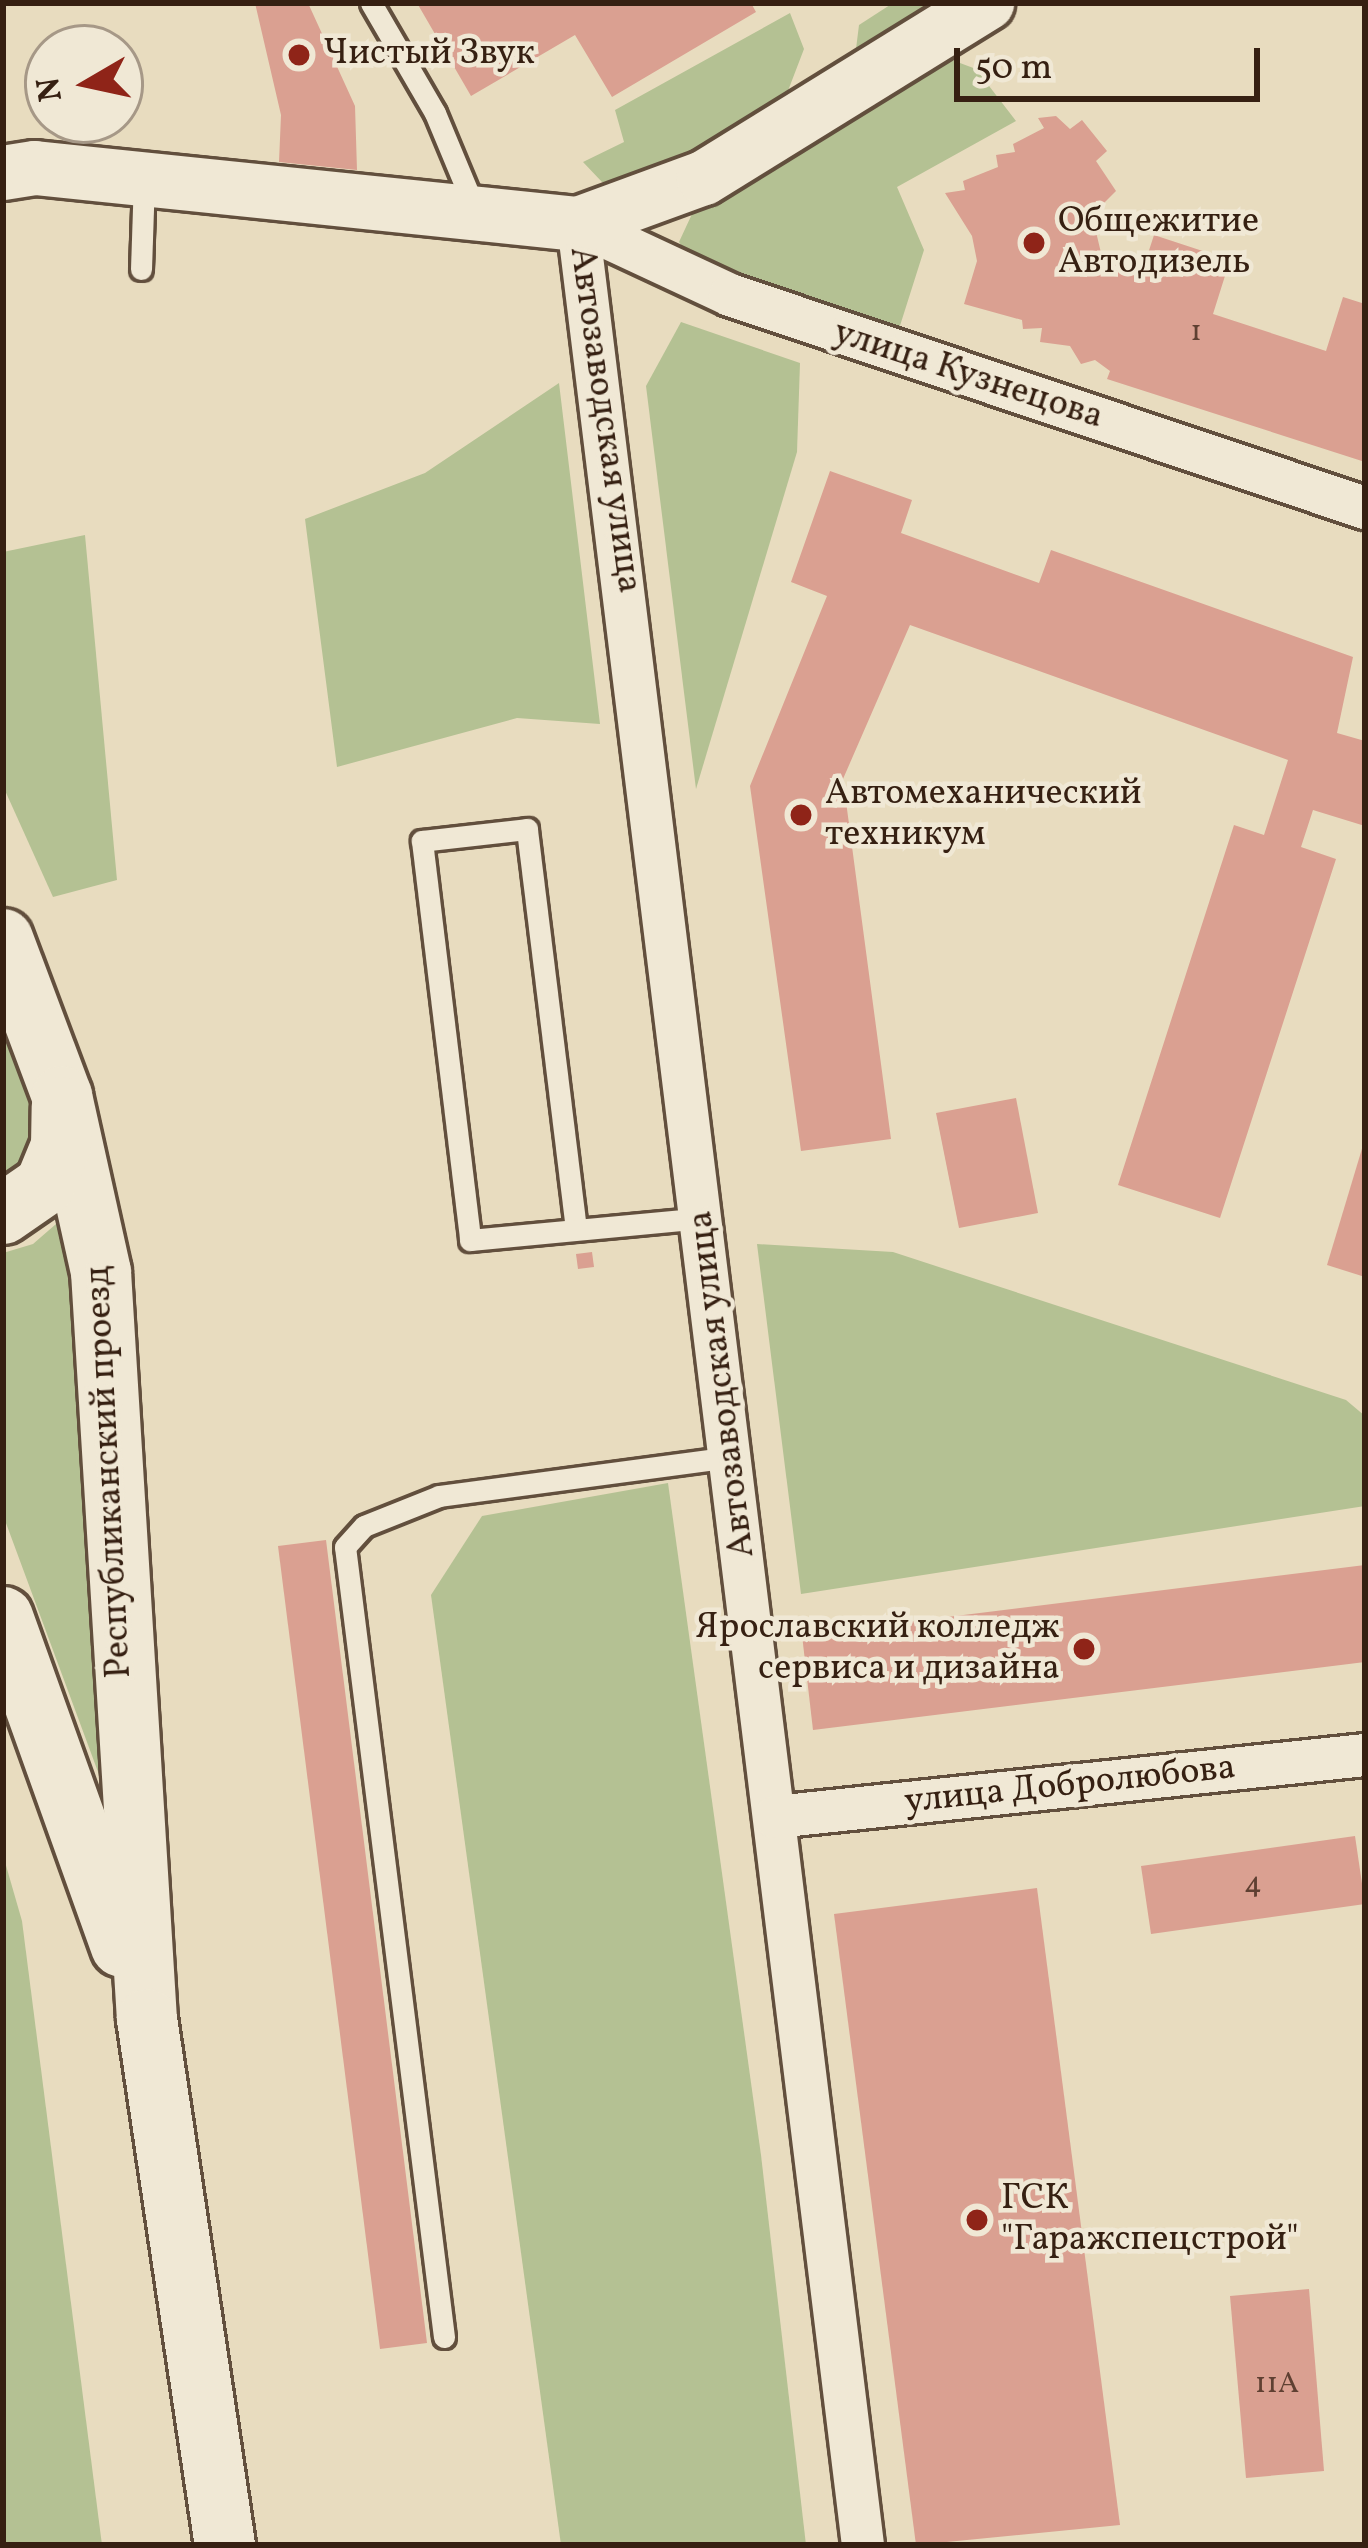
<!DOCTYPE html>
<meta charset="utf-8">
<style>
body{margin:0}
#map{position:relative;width:1368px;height:2548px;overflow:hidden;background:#e8dcbf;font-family:Vollkorn,serif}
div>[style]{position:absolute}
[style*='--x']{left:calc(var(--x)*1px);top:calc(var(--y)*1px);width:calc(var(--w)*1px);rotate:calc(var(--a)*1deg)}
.green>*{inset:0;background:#b4c193}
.building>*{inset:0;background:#daa091}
.roads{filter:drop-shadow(3px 0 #624f3d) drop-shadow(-3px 0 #624f3d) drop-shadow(0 3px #624f3d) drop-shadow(0 -3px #624f3d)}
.service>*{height:21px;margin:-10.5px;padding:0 10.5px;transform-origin:10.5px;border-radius:10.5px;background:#f0e8d5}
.minor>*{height:42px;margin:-21px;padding:0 21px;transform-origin:21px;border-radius:21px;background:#f0e8d5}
.tertiary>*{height:54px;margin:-27px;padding:0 27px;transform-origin:27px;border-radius:27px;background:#f0e8d5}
.secondary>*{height:60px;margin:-30px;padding:0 30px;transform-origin:30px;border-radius:30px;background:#f0e8d5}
.dots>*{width:33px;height:33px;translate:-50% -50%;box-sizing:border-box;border:6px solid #f0e8d5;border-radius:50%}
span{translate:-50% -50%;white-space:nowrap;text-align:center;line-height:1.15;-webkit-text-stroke:9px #f0e8d5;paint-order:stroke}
.number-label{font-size:30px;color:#5f4032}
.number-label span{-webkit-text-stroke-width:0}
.poi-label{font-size:36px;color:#362012}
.left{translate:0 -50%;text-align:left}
.right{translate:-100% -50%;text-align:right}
.street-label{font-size:36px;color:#362012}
.frame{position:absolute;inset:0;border:6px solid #362012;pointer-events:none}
.north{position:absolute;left:24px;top:24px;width:120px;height:120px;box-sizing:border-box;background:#f0e8d5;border:3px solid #a69887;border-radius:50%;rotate:261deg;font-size:33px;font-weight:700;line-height:48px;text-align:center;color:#362012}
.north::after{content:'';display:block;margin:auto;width:42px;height:54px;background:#8f2418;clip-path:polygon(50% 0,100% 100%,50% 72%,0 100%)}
.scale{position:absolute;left:954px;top:48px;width:306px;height:54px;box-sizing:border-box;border:6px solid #362012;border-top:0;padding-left:15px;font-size:36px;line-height:42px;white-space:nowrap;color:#362012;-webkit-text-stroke:9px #f0e8d5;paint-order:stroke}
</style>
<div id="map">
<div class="green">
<i style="clip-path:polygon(893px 3px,934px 3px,855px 57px,859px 25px)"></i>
<i style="clip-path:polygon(790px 13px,804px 49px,786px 96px,640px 182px,602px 182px,583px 162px,624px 142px,615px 110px)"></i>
<i style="clip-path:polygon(952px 60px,976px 69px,1016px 121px,897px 187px,924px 250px,898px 332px,690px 258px,679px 242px,692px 214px)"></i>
<i style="clip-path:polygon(681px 322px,800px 363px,797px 452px,696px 789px,646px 386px)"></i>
<i style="clip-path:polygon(559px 383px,600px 724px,517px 718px,337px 767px,305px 519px,425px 473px)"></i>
<i style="clip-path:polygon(85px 535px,117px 880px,53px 897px,3px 786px,3px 552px)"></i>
<i style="clip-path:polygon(3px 1002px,46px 1140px,3px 1189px)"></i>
<i style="clip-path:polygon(71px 1211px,82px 1267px,101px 1780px,3px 1515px,3px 1253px,33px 1244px)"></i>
<i style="clip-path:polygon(757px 1244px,893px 1252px,1346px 1400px,1365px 1416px,1365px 1506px,801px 1594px)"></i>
<i style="clip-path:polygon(668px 1483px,761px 2155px,806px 2545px,561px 2545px,431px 1595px,482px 1516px)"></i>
<i style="clip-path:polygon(3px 1855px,22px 1921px,102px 2545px,3px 2545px)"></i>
</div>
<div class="building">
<i style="clip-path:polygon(255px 3px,308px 3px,355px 106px,357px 170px,279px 162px,281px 115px)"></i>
<i style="clip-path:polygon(417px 3px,751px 3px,756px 12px,612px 97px,575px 35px,471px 96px)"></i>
<i style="clip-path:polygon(1056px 116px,1070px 129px,1082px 120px,1107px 151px,1096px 161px,1116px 191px,1092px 215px,1102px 257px,1141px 275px,1154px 235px,1230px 260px,1213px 314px,1326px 351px,1343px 297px,1365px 304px,1365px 462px,1107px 379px,1110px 371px,1095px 360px,1081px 364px,1070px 346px,1040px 342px,1042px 328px,1023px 329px,1022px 320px,964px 304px,977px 261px,972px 236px,945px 193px,965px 190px,963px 181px,998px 167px,996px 155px,1015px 152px,1013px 144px,1044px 128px,1038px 118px)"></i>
<i style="clip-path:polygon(830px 471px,912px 500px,901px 533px,1039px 583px,1051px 550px,1353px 657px,1337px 733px,1365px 741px,1365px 826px,1313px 810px,1301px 847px,1336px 859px,1220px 1218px,1118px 1185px,1234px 825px,1264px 835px,1288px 760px,910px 625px,843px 779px,891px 1139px,801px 1151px,750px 786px,827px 596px,791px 582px)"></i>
<i style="clip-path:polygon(1016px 1098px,1038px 1213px,959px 1228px,936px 1113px)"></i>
<i style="clip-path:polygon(1364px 1142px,1365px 1142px,1365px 1277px,1327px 1265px)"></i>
<i style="clip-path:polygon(592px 1252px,594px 1267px,578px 1269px,576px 1254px)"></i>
<i style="clip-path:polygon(326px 1540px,427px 2343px,380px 2349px,278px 1546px)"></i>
<i style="clip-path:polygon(1365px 1565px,1365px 1662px,813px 1730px,802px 1635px)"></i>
<i style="clip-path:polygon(1355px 1836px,1365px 1904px,1151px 1934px,1141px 1866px)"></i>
<i style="clip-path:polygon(1037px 1888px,1120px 2525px,916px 2545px,834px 1914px)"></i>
<i style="clip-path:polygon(1309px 2289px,1324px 2471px,1246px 2478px,1230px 2296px)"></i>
</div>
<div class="roads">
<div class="service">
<i style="--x:371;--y:3;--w:127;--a:59.8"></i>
<i style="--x:435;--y:113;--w:104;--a:67.4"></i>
<i style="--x:141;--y:269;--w:89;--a:-88.1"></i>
<i style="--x:576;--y:1229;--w:403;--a:-97"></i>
<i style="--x:527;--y:829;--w:106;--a:173.5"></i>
<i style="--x:422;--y:841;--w:402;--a:83.1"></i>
<i style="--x:470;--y:1240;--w:233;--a:-5.4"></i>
<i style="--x:444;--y:2337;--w:796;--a:-97.14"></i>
<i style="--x:345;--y:1547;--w:28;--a:-48"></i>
<i style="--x:364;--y:1526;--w:81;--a:-21.8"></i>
<i style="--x:439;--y:1496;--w:296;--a:-7.6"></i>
</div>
<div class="minor">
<i style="--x:578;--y:224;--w:2338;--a:83"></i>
<i style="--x:578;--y:224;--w:168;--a:25"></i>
<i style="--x:730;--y:295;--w:670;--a:18.54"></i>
<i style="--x:775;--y:1817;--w:593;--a:-6"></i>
</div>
<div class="tertiary">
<i style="--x:3;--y:173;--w:32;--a:-9"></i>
<i style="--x:35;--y:168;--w:546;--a:5.89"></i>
<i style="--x:578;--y:224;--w:134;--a:-20.1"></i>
<i style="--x:704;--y:178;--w:333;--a:-31.7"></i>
</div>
<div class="secondary">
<i style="--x:3;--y:939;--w:168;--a:69.4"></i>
<i style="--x:62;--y:1096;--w:180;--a:77.5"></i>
<i style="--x:101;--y:1272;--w:748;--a:86.48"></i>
<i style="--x:147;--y:2019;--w:532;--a:81.57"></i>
<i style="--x:3;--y:1214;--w:51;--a:-34.6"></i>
<i style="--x:45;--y:1185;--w:42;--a:-67.7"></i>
<i style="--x:61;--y:1146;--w:39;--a:-89"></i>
<i style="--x:3;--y:1617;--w:350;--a:70.3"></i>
</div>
</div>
<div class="dots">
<i style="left:299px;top:55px;background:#8f2418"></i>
<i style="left:1034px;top:243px;background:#8f2418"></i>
<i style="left:801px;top:815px;background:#8f2418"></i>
<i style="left:1084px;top:1649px;background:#8f2418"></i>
<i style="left:977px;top:2220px;background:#8f2418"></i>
</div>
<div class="number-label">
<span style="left:1196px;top:332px">1</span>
<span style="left:1253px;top:1884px">4</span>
<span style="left:1277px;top:2384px">11А</span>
</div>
<div class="poi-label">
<span class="left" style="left:323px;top:55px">Чистый Звук</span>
<span class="left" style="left:1058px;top:243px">Общежитие<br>Автодизель</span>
<span class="left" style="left:825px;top:815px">Автомеханический<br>техникум</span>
<span class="right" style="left:1060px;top:1649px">Ярославский колледж<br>сервиса и дизайна</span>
<span class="left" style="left:1001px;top:2220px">ГСК<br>"Гаражспецстрой"</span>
</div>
<div class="street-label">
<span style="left:968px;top:376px;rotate:18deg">улица Кузнецова</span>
<span style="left:604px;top:420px;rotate:82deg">Автозаводская улица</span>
<span style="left:723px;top:1384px;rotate:-97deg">Автозаводская улица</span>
<span style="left:110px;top:1472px;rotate:-93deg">Республиканский проезд</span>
<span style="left:1070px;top:1786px;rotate:-6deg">улица Добролюбова</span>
</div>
<div class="frame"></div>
<div class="north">N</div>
<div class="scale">50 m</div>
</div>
